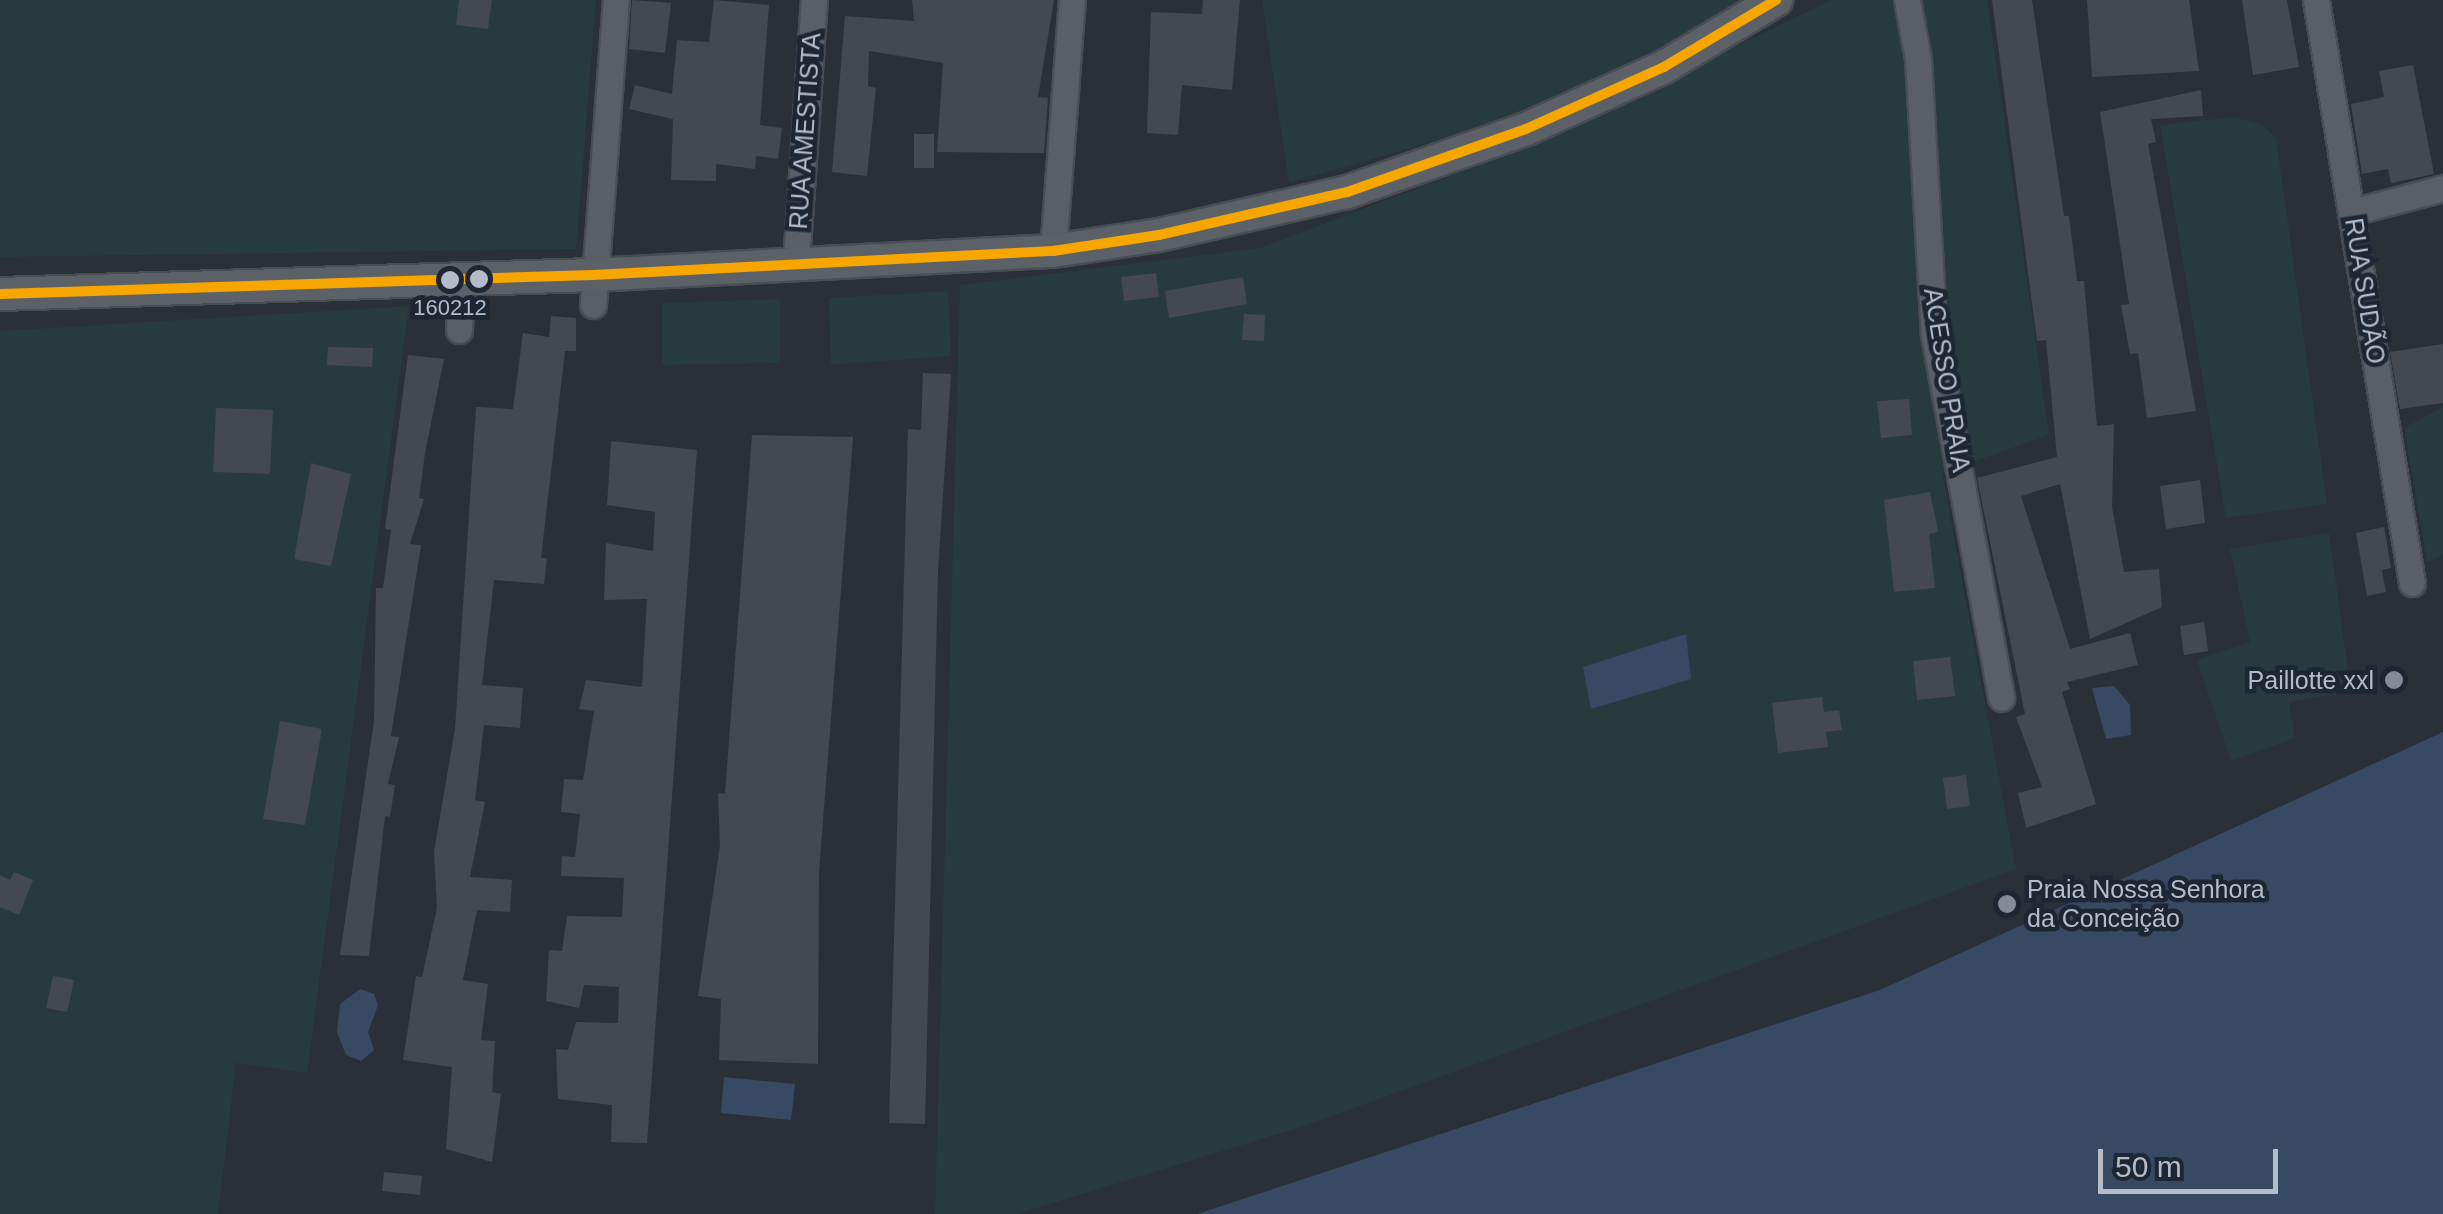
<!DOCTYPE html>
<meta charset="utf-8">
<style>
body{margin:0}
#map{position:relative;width:2443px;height:1214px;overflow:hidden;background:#2a3038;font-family:Arial,sans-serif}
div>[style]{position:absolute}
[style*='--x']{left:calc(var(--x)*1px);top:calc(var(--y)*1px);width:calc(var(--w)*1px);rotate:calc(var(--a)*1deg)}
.green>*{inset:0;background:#273a3e}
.water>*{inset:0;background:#384963}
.building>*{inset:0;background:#444950}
.roads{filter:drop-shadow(2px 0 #484c53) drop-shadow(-2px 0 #484c53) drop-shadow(0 2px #484c53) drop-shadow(0 -2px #484c53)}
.minor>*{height:25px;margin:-12.5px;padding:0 12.5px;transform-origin:12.5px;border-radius:12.5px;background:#5a5e66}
.major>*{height:32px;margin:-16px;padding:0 16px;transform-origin:16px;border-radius:16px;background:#5c6168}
.bus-1>*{height:10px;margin:-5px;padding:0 5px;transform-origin:5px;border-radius:5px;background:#f7a600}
.dots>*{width:28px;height:28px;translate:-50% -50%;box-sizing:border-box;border:5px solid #1d2633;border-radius:50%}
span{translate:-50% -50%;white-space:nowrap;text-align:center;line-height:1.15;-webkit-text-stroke:9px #1d2633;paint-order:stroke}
.bus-label{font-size:22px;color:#b4bcc9}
.street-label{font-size:25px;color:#b4bcc9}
.poi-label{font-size:25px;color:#b4bcc9}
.right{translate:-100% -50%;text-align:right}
.left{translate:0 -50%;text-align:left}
.scale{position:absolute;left:2098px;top:1149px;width:180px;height:45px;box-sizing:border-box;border:5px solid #b4bcc9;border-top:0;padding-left:12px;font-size:30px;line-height:35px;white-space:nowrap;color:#b4bcc9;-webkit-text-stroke:8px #1d2633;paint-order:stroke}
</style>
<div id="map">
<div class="green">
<i style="clip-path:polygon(0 0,596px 0,576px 249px,0 257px)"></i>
<i style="clip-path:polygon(1262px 0,1755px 0,1625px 86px,1289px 183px)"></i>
<i style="clip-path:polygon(1831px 0,1987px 0,2049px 435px,1942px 473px,2016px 869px,1304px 1126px,1017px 1214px,935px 1214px,960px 285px,1260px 248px,1540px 142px)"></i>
<i style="clip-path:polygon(2234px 117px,2262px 125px,2276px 138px,2327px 504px,2226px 518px,2160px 125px)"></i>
<i style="clip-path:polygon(948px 291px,951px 356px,831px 365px,829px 298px)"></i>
<i style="clip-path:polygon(780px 299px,780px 363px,662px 365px,662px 303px)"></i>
<i style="clip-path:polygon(409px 306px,307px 1073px,236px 1063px,218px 1214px,0 1214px,0 331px)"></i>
<i style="clip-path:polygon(2443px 407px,2443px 555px,2427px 563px,2404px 428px)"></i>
<i style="clip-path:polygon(2329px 533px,2351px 692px,2289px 702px,2295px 738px,2231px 761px,2197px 660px,2250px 642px,2230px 549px)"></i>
</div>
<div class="water">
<i style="clip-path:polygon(1686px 634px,1691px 679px,1591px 709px,1583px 667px)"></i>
<i style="clip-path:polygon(2114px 686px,2130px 705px,2131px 735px,2106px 739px,2092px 688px)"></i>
<i style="clip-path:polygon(2443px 732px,2443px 1214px,1197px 1214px,1880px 990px)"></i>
<i style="clip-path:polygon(360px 989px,374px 994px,378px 1005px,368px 1032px,374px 1050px,361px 1061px,346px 1055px,337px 1032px,340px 1004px)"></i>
<i style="clip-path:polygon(724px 1077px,795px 1084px,791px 1120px,721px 1113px)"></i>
</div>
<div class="building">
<i style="clip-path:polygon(459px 0,492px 0,488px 29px,456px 25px)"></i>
<i style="clip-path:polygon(632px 0,671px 3px,665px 53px,629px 49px)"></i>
<i style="clip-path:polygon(714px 0,769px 5px,760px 125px,782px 128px,778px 159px,756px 156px,755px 169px,716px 164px,716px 181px,671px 180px,673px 119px,629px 109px,635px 85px,672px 94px,677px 40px,709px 42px)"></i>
<i style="clip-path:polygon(912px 0,1054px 0,1038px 97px,1048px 98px,1044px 153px,937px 152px,943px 63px,869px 51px,868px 86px,876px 88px,867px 176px,832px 172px,845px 16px,914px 21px)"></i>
<i style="clip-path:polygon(1203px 0,1240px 0,1232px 90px,1182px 85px,1178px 135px,1147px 133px,1151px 12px,1202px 14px)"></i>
<i style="clip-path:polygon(1992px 0,2032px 0,2064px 216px,2069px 216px,2077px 281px,2084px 281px,2097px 426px,2114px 424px,2112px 507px,2124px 572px,2159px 569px,2162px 607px,2090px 639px,2060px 484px,2021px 496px,2070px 649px,2130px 633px,2138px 665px,2067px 682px,2070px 689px,2062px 692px,2096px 804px,2026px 828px,2018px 793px,2042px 787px,2016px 717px,2025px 714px,1977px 478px,2057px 457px,2046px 340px,2037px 341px)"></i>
<i style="clip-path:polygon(2087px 0,2189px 0,2199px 71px,2092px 77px)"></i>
<i style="clip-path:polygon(2242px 0,2287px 0,2299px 67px,2253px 75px)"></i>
<i style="clip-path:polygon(2413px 65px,2434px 174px,2391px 183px,2388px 169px,2362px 174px,2351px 104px,2384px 97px,2379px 71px)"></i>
<i style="clip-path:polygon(2201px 90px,2203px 116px,2151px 119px,2156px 142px,2148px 144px,2196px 411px,2147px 418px,2138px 353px,2130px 354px,2121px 305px,2129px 304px,2100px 112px)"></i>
<i style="clip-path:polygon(914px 134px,934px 134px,934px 168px,914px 168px)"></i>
<i style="clip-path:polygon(1156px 273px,1159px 297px,1124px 301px,1121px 277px)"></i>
<i style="clip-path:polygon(1243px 277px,1247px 304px,1169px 318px,1165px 291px)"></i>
<i style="clip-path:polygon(1244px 314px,1265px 315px,1264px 341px,1242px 340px)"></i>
<i style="clip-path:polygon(551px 316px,576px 318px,576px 351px,565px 351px,541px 558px,547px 558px,544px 584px,494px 580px,482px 685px,523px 688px,520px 728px,484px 725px,475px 800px,485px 802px,470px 877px,512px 880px,510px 912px,477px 910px,463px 980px,488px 984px,481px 1040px,495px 1041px,492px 1092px,501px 1094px,492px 1162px,446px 1149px,452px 1067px,403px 1060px,416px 976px,422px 977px,437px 908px,434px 852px,455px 729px,476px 407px,513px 409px,523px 333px,549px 337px)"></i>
<i style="clip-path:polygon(2443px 344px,2443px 403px,2400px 409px,2390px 352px)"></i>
<i style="clip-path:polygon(328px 347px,373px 348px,372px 367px,327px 365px)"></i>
<i style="clip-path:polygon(408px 355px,444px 359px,425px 453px,419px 498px,424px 499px,410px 544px,421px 545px,391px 736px,399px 737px,388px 784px,395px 785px,390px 817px,385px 816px,369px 956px,340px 955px,374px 721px,376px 588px,383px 588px,391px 530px,385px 529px)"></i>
<i style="clip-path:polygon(923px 373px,951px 374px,938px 571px,925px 1124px,889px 1123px,908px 429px,921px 430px)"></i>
<i style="clip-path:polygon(1909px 399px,1912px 435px,1881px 438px,1877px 401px)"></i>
<i style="clip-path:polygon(216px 408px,273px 410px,270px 474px,213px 472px)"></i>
<i style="clip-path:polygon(752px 435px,853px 437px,819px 872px,818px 1064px,719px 1060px,721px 999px,698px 996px,720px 845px,718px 793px,725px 794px)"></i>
<i style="clip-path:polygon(611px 441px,697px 450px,647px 1143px,611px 1142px,612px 1105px,558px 1099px,556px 1049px,568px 1050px,576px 1022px,618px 1023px,619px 987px,584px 985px,579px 1008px,546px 1001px,549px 950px,562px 951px,567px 916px,622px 917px,624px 878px,561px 876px,562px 856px,575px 857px,580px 814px,561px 812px,564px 779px,583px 780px,594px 711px,579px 709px,586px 680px,642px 687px,647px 599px,604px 600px,606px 543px,653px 551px,655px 512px,607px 505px)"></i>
<i style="clip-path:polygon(311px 463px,351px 474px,331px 566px,294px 559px)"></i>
<i style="clip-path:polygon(2200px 480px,2205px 523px,2166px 529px,2160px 486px)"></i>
<i style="clip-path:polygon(1930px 492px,1938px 532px,1929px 534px,1935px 588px,1894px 592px,1884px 500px)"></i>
<i style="clip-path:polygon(2384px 527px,2391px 568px,2382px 570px,2386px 592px,2367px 596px,2356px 533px)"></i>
<i style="clip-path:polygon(2204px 622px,2208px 651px,2184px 655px,2180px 626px)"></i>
<i style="clip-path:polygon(1950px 657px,1955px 696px,1917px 700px,1913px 661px)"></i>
<i style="clip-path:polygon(1822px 697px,1824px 712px,1839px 710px,1842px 730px,1826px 732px,1828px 747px,1778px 753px,1772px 703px)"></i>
<i style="clip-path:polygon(280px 721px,322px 729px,305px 825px,263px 819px)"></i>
<i style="clip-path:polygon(1966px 775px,1970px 806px,1947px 809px,1943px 778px)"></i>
<i style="clip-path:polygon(14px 872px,33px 880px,19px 915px,0 907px,0 875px,10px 880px)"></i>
<i style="clip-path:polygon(53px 976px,74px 980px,67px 1012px,46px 1008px)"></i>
<i style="clip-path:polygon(384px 1172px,422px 1176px,420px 1195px,382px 1191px)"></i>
</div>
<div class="roads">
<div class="minor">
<i style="--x:1907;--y:0;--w:60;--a:79.4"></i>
<i style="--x:1918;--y:59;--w:276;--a:86.7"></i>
<i style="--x:1934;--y:335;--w:369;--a:79.5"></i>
<i style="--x:2316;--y:0;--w:591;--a:80.65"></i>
<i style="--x:2352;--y:212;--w:94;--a:-14.8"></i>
<i style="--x:1053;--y:251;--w:252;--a:-85.7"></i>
<i style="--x:796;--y:262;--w:263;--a:-86.1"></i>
<i style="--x:593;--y:305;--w:306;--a:-85.7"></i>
<i style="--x:459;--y:330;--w:49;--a:-87.7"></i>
</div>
<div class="major">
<i style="--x:0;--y:294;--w:593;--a:-1.84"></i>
<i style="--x:593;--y:275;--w:461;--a:-3"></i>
<i style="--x:1053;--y:251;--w:107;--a:-8.6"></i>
<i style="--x:1159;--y:235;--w:193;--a:-12.9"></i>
<i style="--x:1347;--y:192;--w:190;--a:-19.4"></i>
<i style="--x:1526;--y:129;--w:151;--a:-24.2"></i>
<i style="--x:1664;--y:67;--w:131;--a:-30.9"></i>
</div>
</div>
<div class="bus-1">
<i style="--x:0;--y:294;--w:593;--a:-1.84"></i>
<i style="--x:593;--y:275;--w:461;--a:-3"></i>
<i style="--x:1053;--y:251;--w:107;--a:-8.6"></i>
<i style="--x:1159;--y:235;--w:193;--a:-12.9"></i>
<i style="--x:1347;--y:192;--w:190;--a:-19.4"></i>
<i style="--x:1526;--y:129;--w:151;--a:-24.2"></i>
<i style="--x:1664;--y:67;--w:131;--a:-30.9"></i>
</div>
<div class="dots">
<i style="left:479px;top:279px;background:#b4bcc9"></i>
<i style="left:450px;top:280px;background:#b4bcc9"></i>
<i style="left:2394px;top:680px;background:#848b96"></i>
<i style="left:2007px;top:904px;background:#848b96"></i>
</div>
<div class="bus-label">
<span style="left:450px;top:308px">160212</span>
</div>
<div class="street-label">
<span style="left:805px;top:131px;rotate:-86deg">RUA AMESTISTA</span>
<span style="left:2365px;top:291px;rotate:81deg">RUA SUDÃO</span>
<span style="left:1947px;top:380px;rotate:81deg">ACESSO PRAIA</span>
</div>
<div class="poi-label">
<span class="right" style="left:2374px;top:680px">Paillotte xxl</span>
<span class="left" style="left:2027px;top:904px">Praia Nossa Senhora<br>da Conceição</span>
</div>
<div class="scale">50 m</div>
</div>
